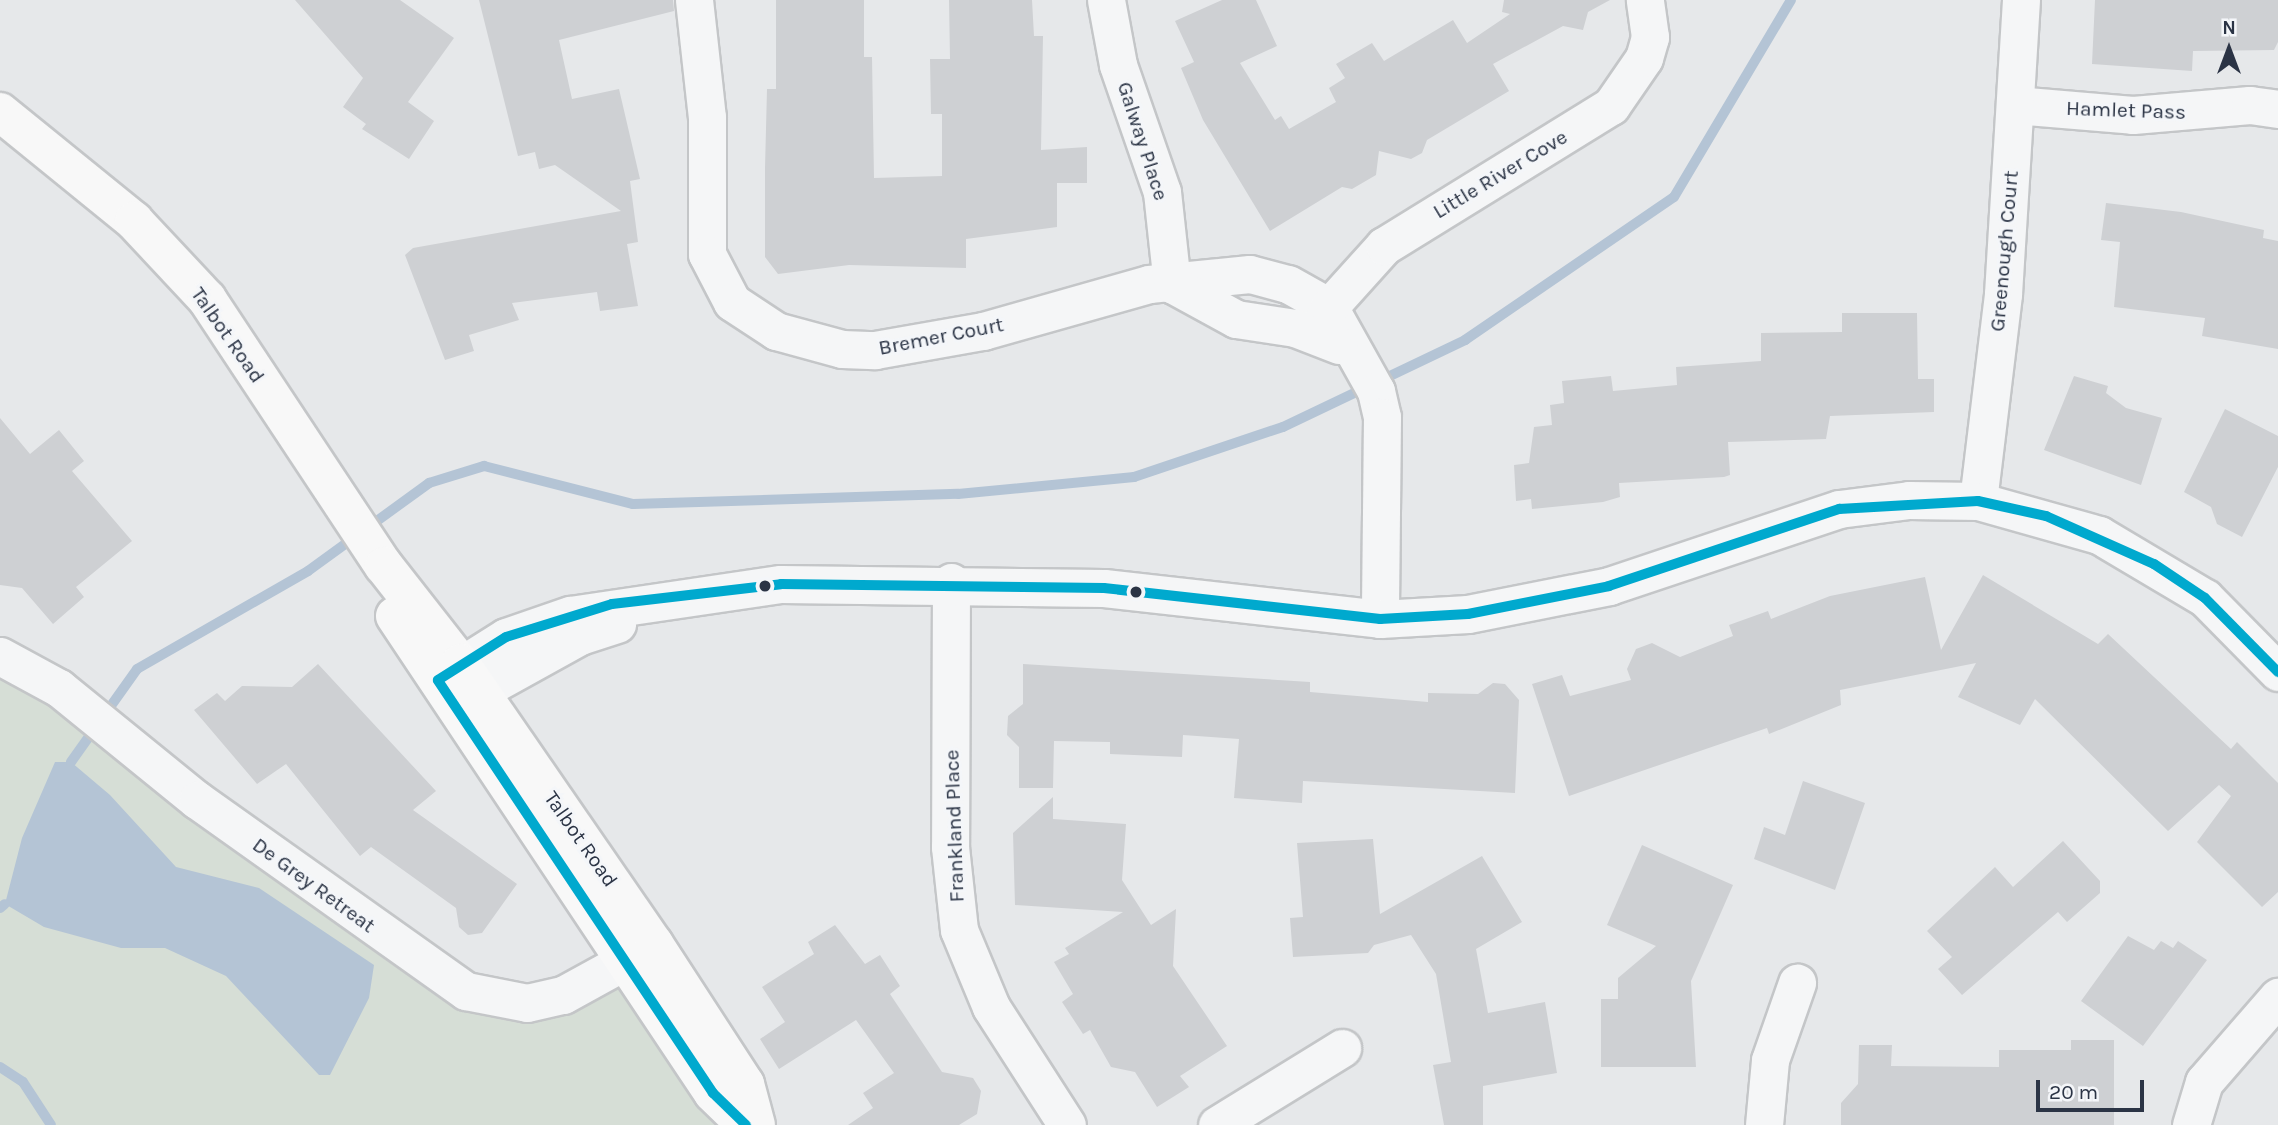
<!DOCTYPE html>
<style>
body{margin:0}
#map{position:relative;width:2278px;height:1125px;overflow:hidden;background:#e6e8ea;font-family:Karla,sans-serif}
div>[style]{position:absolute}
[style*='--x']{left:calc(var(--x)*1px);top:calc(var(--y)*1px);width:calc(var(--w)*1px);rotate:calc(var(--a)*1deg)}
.green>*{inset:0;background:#d6ded6}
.water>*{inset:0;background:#b4c4d5}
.stream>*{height:10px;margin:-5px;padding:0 5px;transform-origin:5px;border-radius:5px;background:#b4c4d5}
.building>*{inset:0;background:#ced0d3}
.roads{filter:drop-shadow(2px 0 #c4c6c8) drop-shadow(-2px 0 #c4c6c8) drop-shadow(0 2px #c4c6c8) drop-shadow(0 -2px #c4c6c8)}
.minor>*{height:37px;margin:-18.5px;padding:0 18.5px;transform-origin:18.5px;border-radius:18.5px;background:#f5f6f7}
.secondary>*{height:38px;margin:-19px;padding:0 19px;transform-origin:19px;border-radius:19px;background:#f8f8f8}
.bus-1>*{height:10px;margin:-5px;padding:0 5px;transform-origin:5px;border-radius:5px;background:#00a9ce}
.dots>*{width:19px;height:19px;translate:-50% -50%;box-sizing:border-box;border:4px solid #f4f6f9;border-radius:50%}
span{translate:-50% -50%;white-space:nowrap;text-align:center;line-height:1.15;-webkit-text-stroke:6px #f4f6f9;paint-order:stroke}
.street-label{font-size:21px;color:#2b3445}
.north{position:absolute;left:2194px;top:14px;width:70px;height:70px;-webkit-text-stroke:5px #f4f6f9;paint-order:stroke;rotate:0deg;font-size:19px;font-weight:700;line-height:28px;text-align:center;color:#2b3445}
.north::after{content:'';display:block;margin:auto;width:24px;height:32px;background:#2b3445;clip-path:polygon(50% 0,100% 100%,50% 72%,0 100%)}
.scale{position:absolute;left:2036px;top:1080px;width:108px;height:32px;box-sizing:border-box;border:4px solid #2b3445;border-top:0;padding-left:9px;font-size:21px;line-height:24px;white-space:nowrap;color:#2b3445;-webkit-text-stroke:5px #f4f6f9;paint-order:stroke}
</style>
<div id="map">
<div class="green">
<i style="clip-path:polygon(0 656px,493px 1000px,626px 961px,746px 1125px,0 1125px)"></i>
</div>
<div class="water">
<i style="clip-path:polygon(55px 762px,71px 762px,110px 795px,176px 867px,259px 888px,374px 965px,369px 998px,330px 1075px,319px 1075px,226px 976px,165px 948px,121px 948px,44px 927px,5px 904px,22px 838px)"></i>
</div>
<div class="stream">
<i style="--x:71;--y:762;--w:114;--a:-54.6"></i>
<i style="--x:137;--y:669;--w:197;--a:-29.8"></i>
<i style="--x:308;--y:571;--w:150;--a:-36"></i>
<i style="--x:429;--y:483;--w:58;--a:-17.2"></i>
<i style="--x:484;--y:466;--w:154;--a:14.3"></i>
<i style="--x:633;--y:504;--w:325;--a:-1.8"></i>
<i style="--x:958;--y:494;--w:177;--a:-5.5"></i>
<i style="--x:1134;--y:477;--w:157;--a:-18.6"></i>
<i style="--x:1283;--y:427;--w:202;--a:-25.5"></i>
<i style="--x:1465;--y:340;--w:253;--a:-34.4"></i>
<i style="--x:1674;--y:197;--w:229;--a:-59.3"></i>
<i style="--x:0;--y:908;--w:6;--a:-39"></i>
<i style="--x:0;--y:1067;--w:27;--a:33"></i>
<i style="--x:23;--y:1082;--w:51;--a:56.9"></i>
</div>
<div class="building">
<i style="clip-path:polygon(295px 0,400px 0,454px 38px,408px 102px,434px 121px,409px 159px,362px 129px,366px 124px,343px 107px,363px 78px)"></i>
<i style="clip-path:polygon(479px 0,673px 0,674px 11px,559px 40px,572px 99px,619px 89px,640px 179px,630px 181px,638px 242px,627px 244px,638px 306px,600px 311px,597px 292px,512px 303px,519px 320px,469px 335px,474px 351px,445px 360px,405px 255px,413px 248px,621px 211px,555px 165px,539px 169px,535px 152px,518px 156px)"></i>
<i style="clip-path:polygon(776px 0,864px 0,864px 57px,872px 57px,874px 178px,942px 176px,942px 114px,931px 114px,930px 59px,950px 59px,949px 0,1032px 0,1034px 36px,1043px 36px,1041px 150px,1087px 147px,1087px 183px,1057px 183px,1057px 227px,966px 239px,966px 268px,849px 265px,778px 274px,765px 257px,765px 168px,767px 89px,776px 89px)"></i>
<i style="clip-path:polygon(1222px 0,1256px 0,1277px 46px,1240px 63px,1275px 120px,1281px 116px,1289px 129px,1336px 102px,1329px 88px,1345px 78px,1336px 64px,1372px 43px,1384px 61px,1453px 20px,1467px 43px,1510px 14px,1502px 12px,1504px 0,1610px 0,1588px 12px,1583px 30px,1563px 26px,1493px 64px,1509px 91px,1427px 140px,1422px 153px,1411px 159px,1379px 151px,1376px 175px,1352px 189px,1342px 187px,1270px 231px,1203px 120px,1181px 68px,1194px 62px,1175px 21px)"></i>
<i style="clip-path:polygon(2095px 0,2278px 0,2278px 42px,2274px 50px,2193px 51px,2192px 71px,2092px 64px)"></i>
<i style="clip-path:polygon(2106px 203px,2181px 212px,2264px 230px,2263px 238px,2278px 241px,2278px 349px,2202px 336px,2205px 318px,2114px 307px,2120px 242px,2101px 240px)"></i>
<i style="clip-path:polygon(1842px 313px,1917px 313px,1918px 379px,1934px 379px,1934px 412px,1830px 416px,1826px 439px,1728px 442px,1730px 475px,1724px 477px,1619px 483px,1620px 497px,1603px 502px,1532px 509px,1531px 499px,1516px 501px,1514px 465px,1529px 463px,1534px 427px,1552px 425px,1550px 405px,1564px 403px,1562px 381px,1611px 376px,1613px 391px,1677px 385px,1676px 367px,1761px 361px,1761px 333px,1842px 332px)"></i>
<i style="clip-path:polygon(2074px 376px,2108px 386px,2106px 393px,2126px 408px,2162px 418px,2141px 485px,2044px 450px)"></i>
<i style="clip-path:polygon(2225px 409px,2278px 436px,2278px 467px,2242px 537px,2217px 524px,2211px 507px,2184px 492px)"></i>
<i style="clip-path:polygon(0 418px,30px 454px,59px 430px,84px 461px,72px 471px,132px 541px,76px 587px,84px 597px,53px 624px,22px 588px,0 585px)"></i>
<i style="clip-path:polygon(1983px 575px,2098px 644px,2108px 634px,2231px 749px,2237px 742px,2278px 783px,2278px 892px,2262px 907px,2197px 842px,2231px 796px,2219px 785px,2168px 831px,2035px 699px,2020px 725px,1958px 697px,1976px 663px,1840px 690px,1841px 705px,1769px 734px,1767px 728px,1569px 796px,1532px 684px,1562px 675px,1570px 696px,1631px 680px,1627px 669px,1636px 649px,1652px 643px,1680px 657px,1733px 636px,1729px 625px,1768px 611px,1771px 619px,1830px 596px,1925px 577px,1941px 650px)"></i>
<i style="clip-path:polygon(318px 664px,436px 791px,413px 810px,517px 884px,482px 933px,468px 935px,459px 927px,456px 908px,371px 847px,360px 856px,286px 764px,257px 784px,194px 710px,217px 693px,225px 701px,242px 686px,292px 687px)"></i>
<i style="clip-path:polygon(1023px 664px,1310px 682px,1310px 692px,1428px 702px,1428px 693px,1478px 694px,1493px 683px,1505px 684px,1519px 700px,1515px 793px,1303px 781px,1302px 803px,1234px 798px,1239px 739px,1183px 735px,1182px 757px,1110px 754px,1110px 742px,1054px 741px,1053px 788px,1019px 788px,1019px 747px,1007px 735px,1008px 716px,1023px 704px)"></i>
<i style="clip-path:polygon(1803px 781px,1865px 803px,1835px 890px,1754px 859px,1764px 827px,1785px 835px)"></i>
<i style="clip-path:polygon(1053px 797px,1053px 819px,1126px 824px,1122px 880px,1151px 925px,1176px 909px,1173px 966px,1227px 1046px,1180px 1076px,1189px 1087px,1157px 1107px,1135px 1072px,1111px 1067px,1090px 1030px,1083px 1034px,1062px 1002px,1073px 994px,1054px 962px,1069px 954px,1065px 948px,1123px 912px,1015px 905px,1013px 833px)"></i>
<i style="clip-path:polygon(1373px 839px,1380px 914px,1482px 856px,1522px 922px,1476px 949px,1488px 1013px,1545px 1002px,1557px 1073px,1483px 1086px,1483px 1125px,1444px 1125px,1433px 1065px,1451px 1062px,1436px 974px,1411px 935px,1374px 945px,1368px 953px,1293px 957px,1290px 918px,1303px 917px,1297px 843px)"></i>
<i style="clip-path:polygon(2063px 841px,2100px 881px,2100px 893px,2067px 922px,2058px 912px,1962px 995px,1938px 969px,1952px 957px,1927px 931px,1995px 867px,2013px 887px)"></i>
<i style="clip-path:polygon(1642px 845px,1733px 885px,1691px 981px,1696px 1067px,1601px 1067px,1601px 999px,1618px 999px,1618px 978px,1656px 946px,1607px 925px)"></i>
<i style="clip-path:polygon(835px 925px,865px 964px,880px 955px,900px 986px,890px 994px,942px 1072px,973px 1078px,981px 1091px,977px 1114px,959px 1125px,848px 1125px,873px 1108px,863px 1093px,894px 1073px,856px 1020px,779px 1069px,760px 1039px,785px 1022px,762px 987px,814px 954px,808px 942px)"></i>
<i style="clip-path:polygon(2128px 936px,2154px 950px,2161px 941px,2173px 948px,2178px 941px,2207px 960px,2143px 1046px,2081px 1001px)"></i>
<i style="clip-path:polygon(2071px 1040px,2114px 1040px,2114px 1125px,1841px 1125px,1841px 1103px,1858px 1084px,1859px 1045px,1892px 1045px,1891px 1066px,1999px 1067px,1999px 1050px,2071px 1050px)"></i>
</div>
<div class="roads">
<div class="minor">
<i style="--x:694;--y:0;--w:118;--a:83.7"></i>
<i style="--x:707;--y:117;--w:137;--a:90"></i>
<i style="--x:707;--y:254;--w:54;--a:62.5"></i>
<i style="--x:732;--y:302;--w:53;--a:33.4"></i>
<i style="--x:776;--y:331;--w:68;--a:15.3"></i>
<i style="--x:842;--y:349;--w:33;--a:2"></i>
<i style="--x:875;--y:350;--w:110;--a:-10"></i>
<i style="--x:983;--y:331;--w:173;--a:-15.8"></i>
<i style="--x:1149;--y:284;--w:101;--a:-5.7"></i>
<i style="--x:1250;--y:274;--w:39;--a:15"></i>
<i style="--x:1288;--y:284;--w:47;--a:29.3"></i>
<i style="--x:1329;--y:307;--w:96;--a:60.8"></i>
<i style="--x:1376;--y:391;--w:27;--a:77"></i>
<i style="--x:1382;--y:417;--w:202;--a:90.6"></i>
<i style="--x:1106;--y:0;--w:66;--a:79.5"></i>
<i style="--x:1118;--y:65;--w:134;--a:70.9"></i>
<i style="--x:1162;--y:192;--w:93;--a:83.8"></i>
<i style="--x:2015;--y:105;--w:118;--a:4.8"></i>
<i style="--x:2133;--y:115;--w:117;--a:-4.9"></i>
<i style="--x:2250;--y:105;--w:28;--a:8"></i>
<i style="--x:1172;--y:284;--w:73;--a:28.7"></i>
<i style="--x:1236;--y:319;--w:60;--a:8.7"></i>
<i style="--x:1295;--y:328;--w:47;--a:21.1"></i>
<i style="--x:1319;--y:330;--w:25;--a:-67"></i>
<i style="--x:1329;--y:307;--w:82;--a:-48"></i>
<i style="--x:1384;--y:246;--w:267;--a:-31.7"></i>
<i style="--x:1611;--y:106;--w:58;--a:-55.5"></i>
<i style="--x:1644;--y:58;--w:22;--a:-74"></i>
<i style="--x:1650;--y:37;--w:37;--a:-98"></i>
<i style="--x:1978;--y:501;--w:209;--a:-83.1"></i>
<i style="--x:2003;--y:294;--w:295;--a:-86.5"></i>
<i style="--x:951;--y:582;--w:265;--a:90.2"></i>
<i style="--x:950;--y:847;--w:83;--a:83.8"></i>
<i style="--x:959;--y:930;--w:83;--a:67.4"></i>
<i style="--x:991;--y:1007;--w:140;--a:57.2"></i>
<i style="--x:0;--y:656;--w:67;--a:28.5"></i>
<i style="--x:59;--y:688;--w:178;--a:39.1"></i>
<i style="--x:197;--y:800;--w:330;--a:35.4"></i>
<i style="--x:466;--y:991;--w:62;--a:11.1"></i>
<i style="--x:527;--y:1003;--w:37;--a:-13"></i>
<i style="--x:563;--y:995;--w:102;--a:-28.8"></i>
<i style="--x:438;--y:680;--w:80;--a:-32.3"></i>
<i style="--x:506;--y:637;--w:68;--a:-19"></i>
<i style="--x:570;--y:615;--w:213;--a:-8.4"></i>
<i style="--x:781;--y:584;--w:323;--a:0.7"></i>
<i style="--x:1104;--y:588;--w:278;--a:6.4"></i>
<i style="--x:1380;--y:619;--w:88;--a:-3.3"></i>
<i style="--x:1468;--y:614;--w:144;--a:-11.2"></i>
<i style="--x:1609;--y:586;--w:243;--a:-18.5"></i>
<i style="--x:1839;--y:509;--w:71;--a:-7.3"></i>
<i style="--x:1909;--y:500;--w:69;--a:0.8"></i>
<i style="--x:1978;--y:501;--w:126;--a:15.7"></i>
<i style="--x:2099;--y:535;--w:123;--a:30.7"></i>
<i style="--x:2205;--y:598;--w:104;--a:45.4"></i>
<i style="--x:455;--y:705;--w:143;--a:-28.9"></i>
<i style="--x:580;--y:636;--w:39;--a:-18"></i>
<i style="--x:1217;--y:1125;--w:147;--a:-31.6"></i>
<i style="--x:1764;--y:1125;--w:65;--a:-84.7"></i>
<i style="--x:1770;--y:1060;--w:82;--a:-70.7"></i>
<i style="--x:2191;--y:1125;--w:45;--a:-73.2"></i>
<i style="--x:2204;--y:1082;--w:113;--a:-49"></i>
</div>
<div class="secondary">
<i style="--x:0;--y:112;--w:173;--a:39.1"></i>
<i style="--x:134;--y:221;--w:107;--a:46.9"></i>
<i style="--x:207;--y:299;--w:320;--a:56.5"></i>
<i style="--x:384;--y:566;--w:123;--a:51.9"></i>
<i style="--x:460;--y:663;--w:341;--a:55.4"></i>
<i style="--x:654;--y:944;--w:167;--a:57"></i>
<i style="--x:745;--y:1084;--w:42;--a:75"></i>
<i style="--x:395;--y:616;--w:573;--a:56.31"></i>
<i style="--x:713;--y:1093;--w:46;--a:44.1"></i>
</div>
</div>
<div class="bus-1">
<i style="--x:746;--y:1125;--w:46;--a:-135.9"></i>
<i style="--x:713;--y:1093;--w:496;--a:-123.7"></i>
<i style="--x:438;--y:680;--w:80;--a:-32.3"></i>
<i style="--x:506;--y:637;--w:111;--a:-17.3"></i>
<i style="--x:612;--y:604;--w:170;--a:-6.7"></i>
<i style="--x:781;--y:584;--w:323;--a:0.7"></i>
<i style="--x:1104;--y:588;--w:278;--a:6.4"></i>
<i style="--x:1380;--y:619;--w:88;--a:-3.3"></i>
<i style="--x:1468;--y:614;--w:144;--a:-11.2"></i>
<i style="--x:1609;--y:586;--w:243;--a:-18.5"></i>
<i style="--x:1839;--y:509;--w:139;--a:-3.3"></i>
<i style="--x:1978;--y:501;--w:70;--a:12.4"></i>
<i style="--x:2046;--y:516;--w:118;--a:24"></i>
<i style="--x:2154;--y:564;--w:61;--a:33.7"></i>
<i style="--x:2205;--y:598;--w:104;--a:45.4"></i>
</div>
<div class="dots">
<i style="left:765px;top:586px;background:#2b3445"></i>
<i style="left:1136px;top:592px;background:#2b3445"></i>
</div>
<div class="street-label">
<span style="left:2126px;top:110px;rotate:2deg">Hamlet Pass</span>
<span style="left:1143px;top:141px;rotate:72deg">Galway Place</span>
<span style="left:1500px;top:174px;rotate:-31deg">Little River Cove</span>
<span style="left:2004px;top:251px;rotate:-85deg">Greenough Court</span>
<span style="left:228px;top:335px;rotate:55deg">Talbot Road</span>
<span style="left:941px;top:336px;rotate:-11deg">Bremer Court</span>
<span style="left:954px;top:826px;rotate:-92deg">Frankland Place</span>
<span style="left:581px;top:839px;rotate:55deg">Talbot Road</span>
<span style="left:314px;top:885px;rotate:36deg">De Grey Retreat</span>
</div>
<div class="north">N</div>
<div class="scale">20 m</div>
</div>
